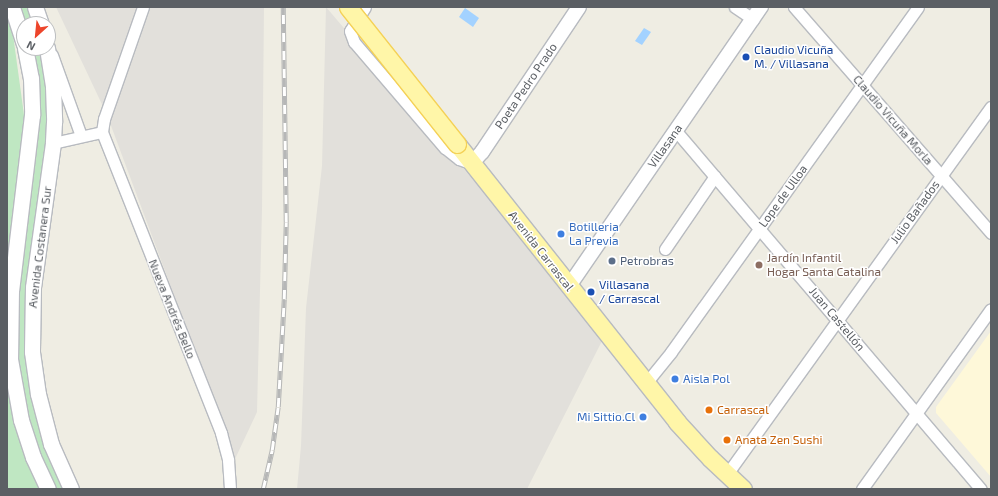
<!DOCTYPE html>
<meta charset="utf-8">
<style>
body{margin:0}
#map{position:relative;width:998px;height:496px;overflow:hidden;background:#efede3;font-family:"Exo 2",sans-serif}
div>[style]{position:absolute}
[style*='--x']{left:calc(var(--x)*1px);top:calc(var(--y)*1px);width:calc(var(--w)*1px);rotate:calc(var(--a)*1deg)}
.commercial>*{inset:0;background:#fef8d9}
.industrial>*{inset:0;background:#e2e0db}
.green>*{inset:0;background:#bfe7c2}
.water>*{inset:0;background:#a3d2ff}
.roads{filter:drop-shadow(1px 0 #b8bbc0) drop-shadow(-1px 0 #b8bbc0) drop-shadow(0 1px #b8bbc0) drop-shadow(0 -1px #b8bbc0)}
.minor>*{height:11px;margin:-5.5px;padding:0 5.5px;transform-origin:5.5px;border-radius:5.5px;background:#fff}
.tertiary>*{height:14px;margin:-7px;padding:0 7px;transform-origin:7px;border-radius:7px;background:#fff}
.secondary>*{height:15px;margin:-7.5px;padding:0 7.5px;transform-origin:7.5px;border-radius:7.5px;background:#fff}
.primary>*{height:17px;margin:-8.5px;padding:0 8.5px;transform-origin:8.5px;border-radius:8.5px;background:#fff6a8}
.rail>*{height:4.5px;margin-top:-2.25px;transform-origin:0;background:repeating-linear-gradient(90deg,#fff 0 9px,#b6b7b7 0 18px);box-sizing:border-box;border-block:1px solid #b6b7b7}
.bridges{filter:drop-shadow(1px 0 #f4d157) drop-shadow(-1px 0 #f4d157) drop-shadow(0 1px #f4d157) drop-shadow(0 -1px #f4d157)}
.primary-bridge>*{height:17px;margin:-8.5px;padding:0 8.5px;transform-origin:8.5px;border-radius:8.5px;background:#fff6a8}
.dots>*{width:11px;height:11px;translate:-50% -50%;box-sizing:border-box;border:2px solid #fff;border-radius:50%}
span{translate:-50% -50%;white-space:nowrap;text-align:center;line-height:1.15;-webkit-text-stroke:3px #fff;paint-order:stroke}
.transit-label{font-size:12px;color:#164399}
.left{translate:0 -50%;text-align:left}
.street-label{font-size:12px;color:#5b5f64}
.shop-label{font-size:12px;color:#366cbe}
.right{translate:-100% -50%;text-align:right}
.education-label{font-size:12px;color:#785e54}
.service-label{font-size:12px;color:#4e5e75}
.food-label{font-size:12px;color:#c56008}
.frame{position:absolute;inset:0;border:8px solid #5b5f64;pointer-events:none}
.north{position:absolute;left:16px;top:16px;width:40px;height:40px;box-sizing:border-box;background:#fff;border:1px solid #bdbfc1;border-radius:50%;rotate:207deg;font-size:11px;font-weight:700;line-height:16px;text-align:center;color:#5b5f64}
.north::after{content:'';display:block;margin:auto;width:14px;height:18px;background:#ed452b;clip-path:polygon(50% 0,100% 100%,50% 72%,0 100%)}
</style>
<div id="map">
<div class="commercial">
<i style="clip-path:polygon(991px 331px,991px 477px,936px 413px,936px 407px)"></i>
</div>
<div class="industrial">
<i style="clip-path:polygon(56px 7px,264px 7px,262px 210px,257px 412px,235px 459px,107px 115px)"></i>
<i style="clip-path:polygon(326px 7px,605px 335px,527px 489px,297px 489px,301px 446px,306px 308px,322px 166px)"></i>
</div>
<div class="green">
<i style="clip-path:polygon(20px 7px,32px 7px,39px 24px,27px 24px)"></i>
<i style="clip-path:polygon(7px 12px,11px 20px,25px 122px,7px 262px)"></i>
<i style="clip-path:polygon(32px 48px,45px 48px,52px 99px,28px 323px,66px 489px,54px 489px,28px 429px,17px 362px,18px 291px,36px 158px,40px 96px,38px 72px)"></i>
<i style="clip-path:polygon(7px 376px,42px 489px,7px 488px)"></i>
</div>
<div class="water">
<i style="clip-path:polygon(465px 8px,479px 18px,473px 27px,459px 17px)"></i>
<i style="clip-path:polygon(644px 28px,651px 32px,642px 45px,635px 41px)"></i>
</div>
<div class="roads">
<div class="minor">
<i style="--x:143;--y:7;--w:119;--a:109.2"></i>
<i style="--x:104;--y:119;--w:13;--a:99"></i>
<i style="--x:102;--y:132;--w:324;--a:68.4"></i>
<i style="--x:221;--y:433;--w:28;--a:75"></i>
<i style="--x:228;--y:460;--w:29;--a:86"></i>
<i style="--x:365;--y:7;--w:28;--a:122"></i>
<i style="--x:350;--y:31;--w:12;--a:70"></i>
<i style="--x:354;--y:42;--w:140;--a:49.4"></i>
<i style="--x:445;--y:148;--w:18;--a:38"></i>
<i style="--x:459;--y:159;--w:12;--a:20"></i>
<i style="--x:735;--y:7;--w:22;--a:34"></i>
<i style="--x:794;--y:7;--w:300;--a:48.9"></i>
<i style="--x:52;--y:55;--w:86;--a:70.3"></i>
<i style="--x:676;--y:131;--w:470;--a:49.6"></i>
<i style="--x:53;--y:143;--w:50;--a:-12.7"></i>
<i style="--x:665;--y:249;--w:88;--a:-55.6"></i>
<i style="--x:646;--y:383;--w:40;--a:-51"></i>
<i style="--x:671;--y:352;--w:424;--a:-54.4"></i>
<i style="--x:727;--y:474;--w:452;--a:-54.3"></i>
<i style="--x:862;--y:489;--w:221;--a:-54.4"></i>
</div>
<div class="tertiary">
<i style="--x:472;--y:163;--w:15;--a:-48"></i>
<i style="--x:482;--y:152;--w:174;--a:-56.2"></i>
<i style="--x:569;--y:286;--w:339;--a:-55.5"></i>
</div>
<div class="secondary">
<i style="--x:12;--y:7;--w:39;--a:72"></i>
<i style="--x:35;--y:7;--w:18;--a:71"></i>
<i style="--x:25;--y:48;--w:31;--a:79"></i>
<i style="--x:31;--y:78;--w:37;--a:88"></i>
<i style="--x:32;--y:115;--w:176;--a:96.8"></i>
<i style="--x:11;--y:290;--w:69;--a:90.8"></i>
<i style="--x:10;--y:359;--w:62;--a:79.8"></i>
<i style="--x:21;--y:420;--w:39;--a:72"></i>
<i style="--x:33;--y:457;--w:35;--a:65"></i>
<i style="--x:47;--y:48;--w:39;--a:81"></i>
<i style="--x:53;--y:87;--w:35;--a:88"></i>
<i style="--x:54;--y:122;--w:21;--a:93"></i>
<i style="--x:53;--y:143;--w:145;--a:97.9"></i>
<i style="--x:33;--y:287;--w:65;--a:90.9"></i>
<i style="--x:32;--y:352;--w:42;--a:81.9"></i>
<i style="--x:38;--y:394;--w:52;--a:75.4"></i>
<i style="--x:51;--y:444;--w:49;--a:66"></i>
</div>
<div class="primary">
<i style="--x:457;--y:144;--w:355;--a:51.6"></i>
<i style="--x:677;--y:422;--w:49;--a:47.5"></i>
<i style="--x:710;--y:458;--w:45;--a:43.2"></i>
</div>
</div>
<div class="rail">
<i style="--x:263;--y:489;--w:40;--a:-77"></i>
<i style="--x:272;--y:450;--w:43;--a:-82.1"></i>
<i style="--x:278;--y:407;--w:108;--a:-86.8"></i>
<i style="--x:284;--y:299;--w:77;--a:-88.5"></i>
<i style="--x:286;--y:222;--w:215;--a:-90.8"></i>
</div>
<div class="bridges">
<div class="primary-bridge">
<i style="--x:348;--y:7;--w:175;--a:51.5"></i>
</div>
</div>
<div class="dots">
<i style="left:746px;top:57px;background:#1a4fb4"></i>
<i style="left:561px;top:234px;background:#3f7fe0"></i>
<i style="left:612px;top:261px;background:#5c6f8a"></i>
<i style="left:759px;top:265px;background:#8d6e63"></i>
<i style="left:591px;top:292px;background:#1a4fb4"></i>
<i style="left:675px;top:379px;background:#3f7fe0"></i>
<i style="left:709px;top:410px;background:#e8710a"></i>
<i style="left:643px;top:417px;background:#3f7fe0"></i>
<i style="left:727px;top:440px;background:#e8710a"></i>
</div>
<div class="transit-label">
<span class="left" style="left:754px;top:57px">Claudio Vicuña<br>M. / Villasana</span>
<span class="left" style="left:599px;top:292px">Villasana<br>/ Carrascal</span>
</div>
<div class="street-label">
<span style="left:526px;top:86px;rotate:-56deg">Poeta Pedro Prado</span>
<span style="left:893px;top:120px;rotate:49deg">Claudio Vicuña Morla</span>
<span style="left:665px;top:146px;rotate:-55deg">Villasana</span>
<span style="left:783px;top:196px;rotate:-54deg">Lope de Ulloa</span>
<span style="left:915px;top:212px;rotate:-54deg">Julio Bañados</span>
<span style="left:40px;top:247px;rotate:-83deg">Avenida Costanera Sur</span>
<span style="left:541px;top:251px;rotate:52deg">Avenida Carrascal</span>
<span style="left:172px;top:309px;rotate:68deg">Nueva Andrés Bello</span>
<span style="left:837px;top:319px;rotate:50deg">Juan Castellón</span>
</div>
<div class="shop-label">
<span class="left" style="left:569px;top:234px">Botilleria<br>La Previa</span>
<span class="left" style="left:683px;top:379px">Aisla Pol</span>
<span class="right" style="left:635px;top:417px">Mi Sittio.Cl</span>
</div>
<div class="education-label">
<span class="left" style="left:767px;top:265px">Jardín Infantil<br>Hogar Santa Catalina</span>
</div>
<div class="service-label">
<span class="left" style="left:620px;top:261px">Petrobras</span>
</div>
<div class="food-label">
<span class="left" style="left:717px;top:410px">Carrascal</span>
<span class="left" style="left:735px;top:440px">Anata Zen Sushi</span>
</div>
<div class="frame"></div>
<div class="north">N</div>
</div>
